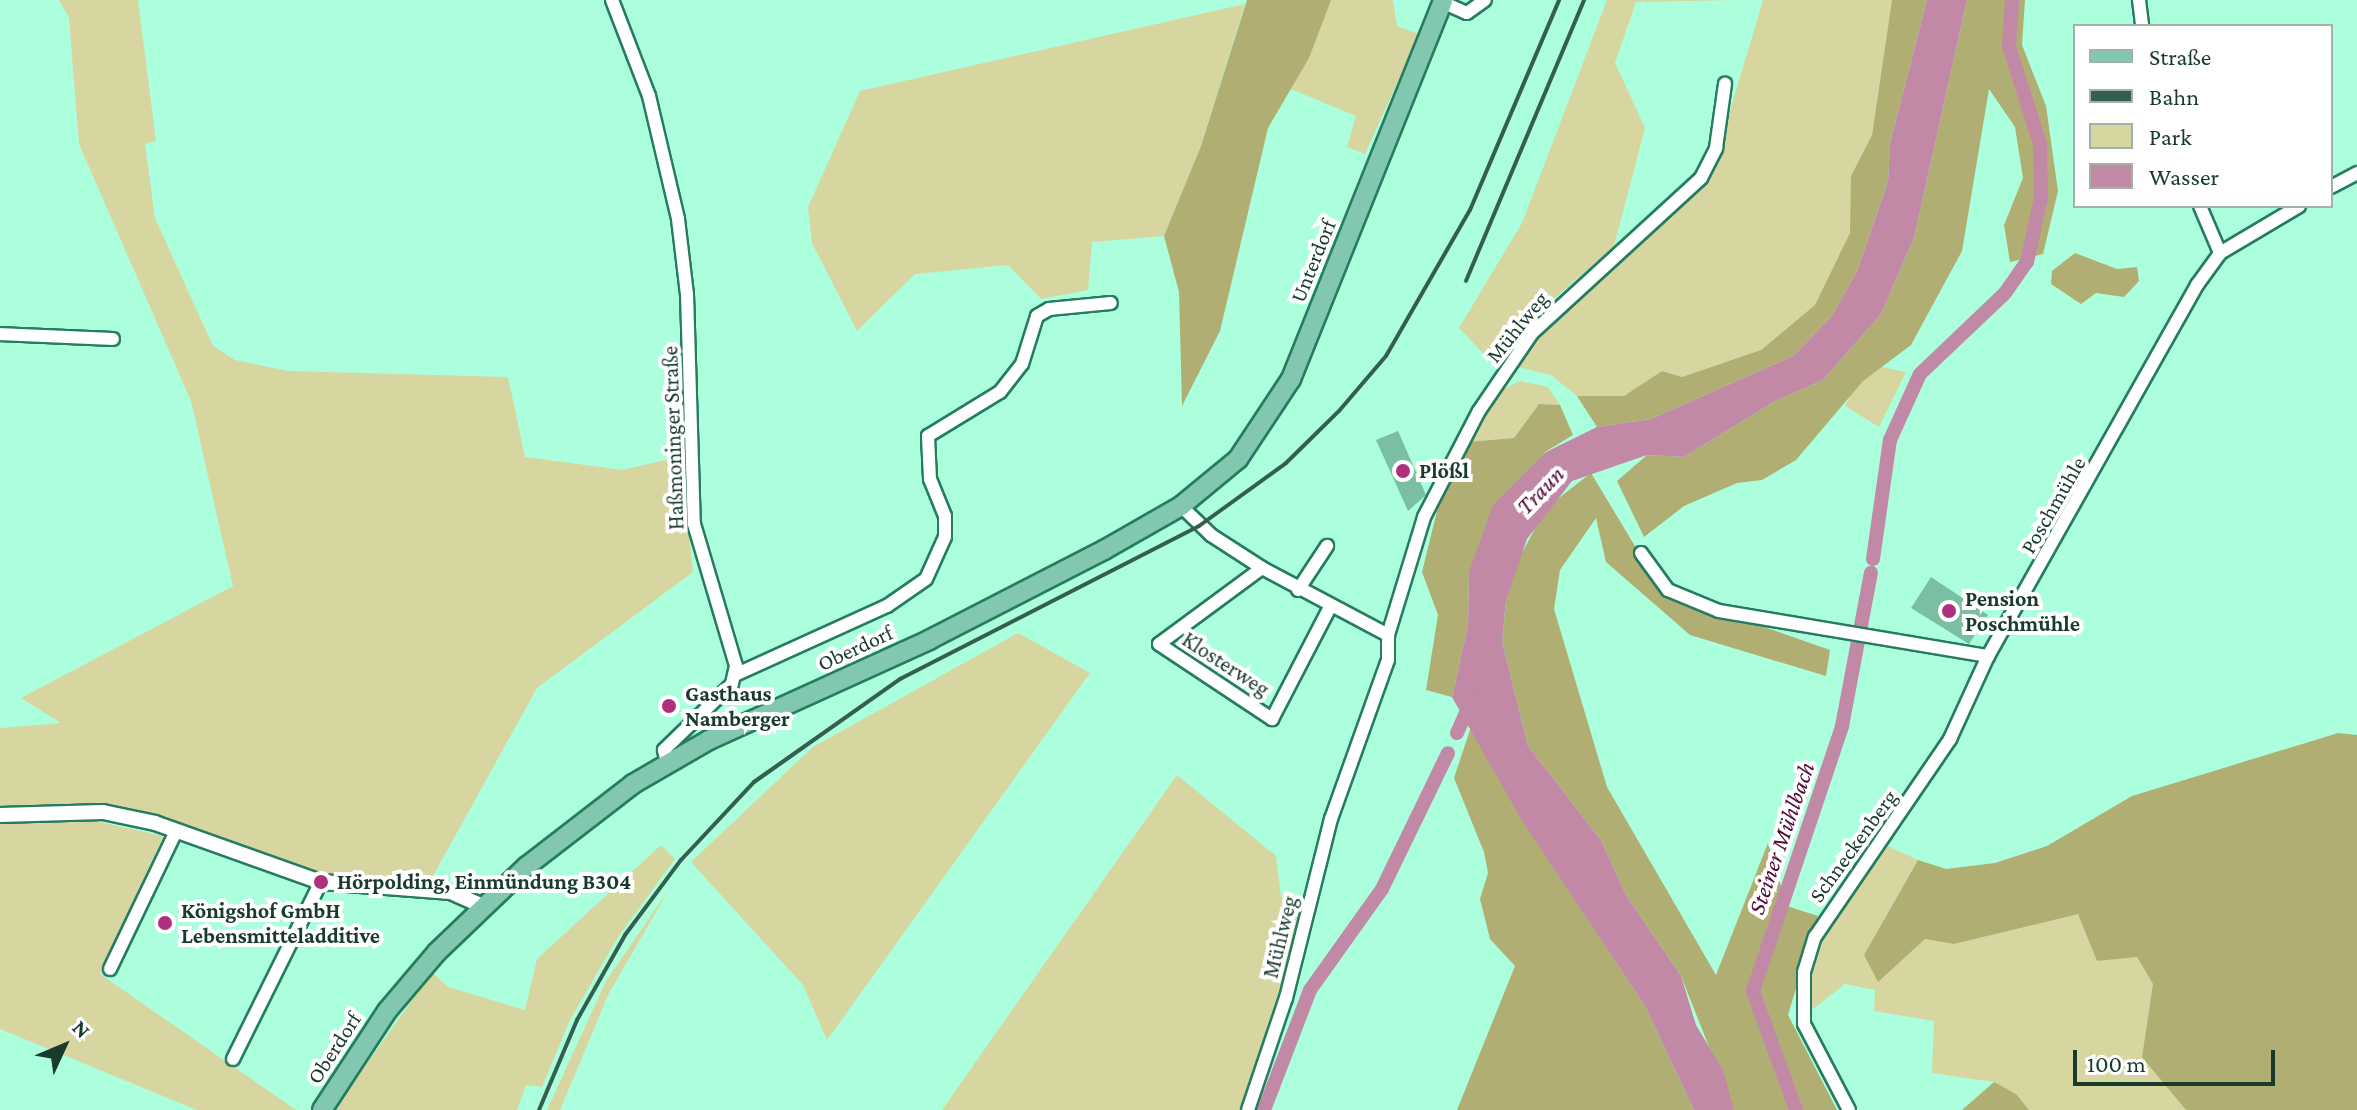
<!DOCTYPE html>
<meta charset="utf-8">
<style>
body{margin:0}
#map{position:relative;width:2357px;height:1110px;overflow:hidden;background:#abffdc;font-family:"Crimson Pro",serif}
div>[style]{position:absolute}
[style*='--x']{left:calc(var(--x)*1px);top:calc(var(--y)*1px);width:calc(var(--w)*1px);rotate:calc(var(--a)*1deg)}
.green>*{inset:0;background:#d7d6a0}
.forest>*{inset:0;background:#b0ae72}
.water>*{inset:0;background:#c289a7}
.canal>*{height:14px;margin:-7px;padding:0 7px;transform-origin:7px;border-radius:7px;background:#c289a7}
.building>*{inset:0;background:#7bbfa3}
.roads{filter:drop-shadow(2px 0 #257c5f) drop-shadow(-2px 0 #257c5f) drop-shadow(0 2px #257c5f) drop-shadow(0 -2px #257c5f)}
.minor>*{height:12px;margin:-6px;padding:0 6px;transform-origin:6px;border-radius:6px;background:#fff}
.tertiary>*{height:14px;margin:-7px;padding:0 7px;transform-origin:7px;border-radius:7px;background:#fff}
.primary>*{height:18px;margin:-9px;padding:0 9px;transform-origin:9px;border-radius:9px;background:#82c8b1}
.rail>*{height:4px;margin:-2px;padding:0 2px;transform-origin:2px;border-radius:2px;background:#345f4e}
.dots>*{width:22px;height:22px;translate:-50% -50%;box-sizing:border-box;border:4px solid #fff;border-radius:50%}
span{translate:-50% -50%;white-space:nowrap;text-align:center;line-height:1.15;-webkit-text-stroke:8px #fff;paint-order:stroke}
.street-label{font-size:22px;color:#193b2e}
.poi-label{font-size:22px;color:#193b2e;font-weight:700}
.left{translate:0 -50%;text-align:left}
.water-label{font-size:24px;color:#4f0936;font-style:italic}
.legend{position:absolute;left:2073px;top:24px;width:260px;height:184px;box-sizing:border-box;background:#fff;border:2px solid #a3b1ab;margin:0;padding:10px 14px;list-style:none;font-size:24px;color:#193b2e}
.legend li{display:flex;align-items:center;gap:16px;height:40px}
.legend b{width:40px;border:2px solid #a3b1ab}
.north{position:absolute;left:24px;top:1006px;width:80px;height:80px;-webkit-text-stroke:6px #fff;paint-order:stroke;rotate:46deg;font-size:22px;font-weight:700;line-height:32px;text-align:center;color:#193b2e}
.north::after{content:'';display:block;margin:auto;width:28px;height:36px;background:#193b2e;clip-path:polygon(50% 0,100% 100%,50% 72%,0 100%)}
.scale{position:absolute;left:2073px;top:1050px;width:202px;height:36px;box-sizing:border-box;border:4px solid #193b2e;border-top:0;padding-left:10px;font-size:24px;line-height:28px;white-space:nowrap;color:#193b2e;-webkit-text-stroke:6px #fff;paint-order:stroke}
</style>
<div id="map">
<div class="green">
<i style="clip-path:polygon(59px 0,138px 0,156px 141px,145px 144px,155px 218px,213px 346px,235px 360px,288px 371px,508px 377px,525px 457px,623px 470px,681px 456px,693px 572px,537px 688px,428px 885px,315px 877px,179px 825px,94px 803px,0 808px,0 728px,61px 723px,21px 698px,233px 586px,191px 401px,79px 144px,69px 18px)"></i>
<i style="clip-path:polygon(1331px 0,1393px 0,1397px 26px,1419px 34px,1365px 154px,1347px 147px,1356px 116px,1291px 89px)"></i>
<i style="clip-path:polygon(1607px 0,1737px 0,1636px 2px,1615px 63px,1645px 128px,1614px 246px,1530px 320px,1496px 367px,1459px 328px,1522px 223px)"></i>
<i style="clip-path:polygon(1763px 0,1892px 0,1872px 135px,1851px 176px,1851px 233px,1815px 305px,1761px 350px,1682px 377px,1662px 371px,1624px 396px,1577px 396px,1551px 375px,1514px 366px,1541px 326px,1712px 171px)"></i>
<i style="clip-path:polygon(1245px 4px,1201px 146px,1164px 236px,1092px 242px,1088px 290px,1041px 299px,1008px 265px,915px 274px,857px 331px,812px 243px,808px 207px,860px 91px)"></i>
<i style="clip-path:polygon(1867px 364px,1906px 372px,1879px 427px,1845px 406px)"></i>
<i style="clip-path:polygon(1520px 381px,1548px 387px,1560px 405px,1539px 404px,1514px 438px,1469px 442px,1503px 389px)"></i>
<i style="clip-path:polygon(1018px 633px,1090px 673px,827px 1040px,803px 985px,691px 862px,813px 747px)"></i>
<i style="clip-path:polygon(1177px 775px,1276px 856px,1281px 896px,1301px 921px,1241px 1110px,942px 1110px)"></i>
<i style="clip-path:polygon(47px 819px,96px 821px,163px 836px,100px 974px,296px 1110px,197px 1110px,0 1029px,0 824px)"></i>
<i style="clip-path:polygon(1883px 844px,1918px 860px,1864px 955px,1878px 981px,1925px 939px,1955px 944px,2078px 913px,2097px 961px,2137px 957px,2153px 984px,2142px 1056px,2186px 1110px,2029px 1110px,1994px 1082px,1932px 1073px,1934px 1021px,1874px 1011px,1875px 990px,1845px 984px,1805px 1015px,1806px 972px,1816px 938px)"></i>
<i style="clip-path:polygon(661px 845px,675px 859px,618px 937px,570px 1020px,542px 1087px,526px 1085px,517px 1110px,334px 1110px,432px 972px,448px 987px,525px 1010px,537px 959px)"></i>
<i style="clip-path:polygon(670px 888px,609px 993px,560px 1110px,547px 1110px,606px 981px)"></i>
</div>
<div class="forest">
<i style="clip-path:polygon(1247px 0,1331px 0,1309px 58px,1268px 128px,1220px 331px,1182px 406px,1179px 292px,1164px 236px,1201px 146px)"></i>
<i style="clip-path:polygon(1892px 0,1927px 0,1890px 143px,1888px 182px,1857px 271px,1832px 316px,1793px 356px,1651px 419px,1597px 427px,1577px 396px,1624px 396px,1662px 371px,1682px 377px,1761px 350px,1815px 305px,1850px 233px,1851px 176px,1872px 135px)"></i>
<i style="clip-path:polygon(1967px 0,2025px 0,2022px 45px,2046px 106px,2058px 191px,2043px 254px,2010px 262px,2004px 225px,2023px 178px,2015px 127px,1989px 89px,1962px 251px,1911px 345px,1863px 381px,1796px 460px,1762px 480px,1737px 483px,1684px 506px,1644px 537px,1617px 481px,1647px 455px,1684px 457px,1775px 401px,1823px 380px,1881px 314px,1914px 238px)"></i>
<i style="clip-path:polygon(2075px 253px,2117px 269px,2137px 267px,2139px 281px,2124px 297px,2096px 293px,2081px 304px,2051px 284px,2052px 271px)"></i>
<i style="clip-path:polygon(1539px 404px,1560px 405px,1573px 435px,1545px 452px,1469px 572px,1468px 625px,1452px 697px,1426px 690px,1438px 615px,1422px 572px,1438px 507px,1468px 442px,1514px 438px)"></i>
<i style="clip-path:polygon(1591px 473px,1662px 591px,1830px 650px,1826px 676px,1690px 635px,1606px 562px,1596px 518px,1560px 570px,1554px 609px,1607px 787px,1716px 975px,1768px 843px,1787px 906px,1818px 916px,1788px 1015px,1837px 1110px,1734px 1110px,1681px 976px,1626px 895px,1601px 840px,1528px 746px,1502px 641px,1506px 601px,1514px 568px,1546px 508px)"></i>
<i style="clip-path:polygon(1471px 727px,1521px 818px,1645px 1006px,1694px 1110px,1457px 1110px,1515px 966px,1490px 939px,1480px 899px,1488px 873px,1484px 852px,1454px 778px)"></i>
<i style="clip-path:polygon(2338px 733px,2357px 735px,2357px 1110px,2186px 1110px,2142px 1057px,2153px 984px,2137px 957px,2097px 961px,2078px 914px,1954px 944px,1925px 939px,1878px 982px,1864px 955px,1918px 860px,1946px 869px,1995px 863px,2047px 846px,2132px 796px)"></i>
<i style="clip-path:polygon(1994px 1082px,2016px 1094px,2029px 1110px,1962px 1110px)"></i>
</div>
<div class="water">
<i style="clip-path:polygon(1927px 0,1967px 0,1914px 238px,1881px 314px,1823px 380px,1775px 401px,1684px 457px,1647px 455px,1572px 481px,1527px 539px,1506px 601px,1502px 641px,1528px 746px,1601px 840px,1626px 895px,1681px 976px,1696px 1025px,1723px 1070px,1734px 1110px,1694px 1110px,1645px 1006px,1521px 819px,1452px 697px,1468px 625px,1469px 572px,1493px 505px,1546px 452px,1597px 427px,1651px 419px,1793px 356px,1832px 316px,1857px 271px,1888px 182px,1890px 143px)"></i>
</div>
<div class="canal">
<i style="--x:1873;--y:559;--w:120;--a:-81.9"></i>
<i style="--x:1890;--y:440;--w:72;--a:-65.6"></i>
<i style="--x:1920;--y:374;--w:117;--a:-43.6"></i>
<i style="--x:2005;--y:293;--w:38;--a:-55"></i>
<i style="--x:2027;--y:262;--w:66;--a:-77.7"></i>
<i style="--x:2041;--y:198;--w:54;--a:-91.1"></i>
<i style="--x:2040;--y:144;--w:103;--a:-107.6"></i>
<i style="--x:2009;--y:46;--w:46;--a:-86.3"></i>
<i style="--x:1457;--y:733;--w:36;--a:-66"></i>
<i style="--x:1264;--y:1110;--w:129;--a:-69"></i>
<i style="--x:1310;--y:990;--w:124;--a:-54.5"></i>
<i style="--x:1382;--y:889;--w:151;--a:-64.1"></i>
<i style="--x:1796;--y:1110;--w:127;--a:-109.9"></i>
<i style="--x:1753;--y:991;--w:280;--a:-71.4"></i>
<i style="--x:1842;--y:726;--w:156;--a:-79.3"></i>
</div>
<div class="building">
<i style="clip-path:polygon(1398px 431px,1426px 495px,1408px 511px,1376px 440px)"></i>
<i style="clip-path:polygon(1931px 577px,1988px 615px,1969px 644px,1911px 608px)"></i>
</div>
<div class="roads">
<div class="minor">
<i style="--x:612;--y:0;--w:103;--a:68.9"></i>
<i style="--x:649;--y:96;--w:126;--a:76.7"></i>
<i style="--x:678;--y:219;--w:76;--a:83.2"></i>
<i style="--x:687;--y:294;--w:230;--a:88.3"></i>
<i style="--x:694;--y:524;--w:148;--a:73.5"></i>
<i style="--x:736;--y:666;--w:18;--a:103"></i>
<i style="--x:732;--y:684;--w:95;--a:135.9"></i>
<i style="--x:664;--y:750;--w:13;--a:77"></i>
<i style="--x:2139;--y:0;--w:26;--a:83"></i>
<i style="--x:1442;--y:2;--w:27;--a:24"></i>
<i style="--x:1467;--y:13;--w:22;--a:-36"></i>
<i style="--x:2331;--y:187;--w:30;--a:-28"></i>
<i style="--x:2200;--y:206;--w:51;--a:66.9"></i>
<i style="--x:0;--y:334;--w:113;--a:2.5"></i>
<i style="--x:1181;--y:506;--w:42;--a:44"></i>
<i style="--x:1211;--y:535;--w:61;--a:32.9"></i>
<i style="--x:1262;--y:568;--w:143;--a:28"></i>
<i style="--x:1641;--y:553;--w:46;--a:53.9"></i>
<i style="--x:1668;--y:590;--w:55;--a:22.4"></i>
<i style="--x:1719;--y:611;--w:273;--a:9.5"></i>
<i style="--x:1262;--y:568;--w:128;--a:143.6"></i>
<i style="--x:1159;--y:644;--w:136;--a:33.6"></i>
<i style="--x:1272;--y:719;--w:126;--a:-62.6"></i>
<i style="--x:1298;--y:590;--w:53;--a:-56.6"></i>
<i style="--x:737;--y:674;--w:165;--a:-24.4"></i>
<i style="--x:887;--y:606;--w:47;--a:-34.7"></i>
<i style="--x:926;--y:579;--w:46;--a:-65.7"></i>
<i style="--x:945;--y:537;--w:21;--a:-90"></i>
<i style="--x:945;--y:516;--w:40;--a:-112"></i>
<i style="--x:930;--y:479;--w:43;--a:-92.7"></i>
<i style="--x:928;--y:436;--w:84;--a:-31.4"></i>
<i style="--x:1000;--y:392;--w:36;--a:-52"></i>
<i style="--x:1022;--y:364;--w:50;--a:-72.6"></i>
<i style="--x:1037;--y:316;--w:14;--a:-30"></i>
<i style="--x:1049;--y:309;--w:62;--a:-5.5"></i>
<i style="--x:110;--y:969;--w:153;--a:-64.4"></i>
<i style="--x:233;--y:1059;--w:198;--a:-63.6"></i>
<i style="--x:1248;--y:1110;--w:118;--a:-71.3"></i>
<i style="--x:1286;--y:998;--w:185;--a:-75.9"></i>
<i style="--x:1331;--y:819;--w:169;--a:-70.3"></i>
<i style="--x:1388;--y:660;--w:25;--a:-90"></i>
<i style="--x:1388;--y:635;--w:123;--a:-73"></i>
<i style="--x:1424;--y:517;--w:119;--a:-62.6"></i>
<i style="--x:1479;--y:411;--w:94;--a:-55.8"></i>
<i style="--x:1532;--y:333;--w:229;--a:-42.5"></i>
<i style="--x:1701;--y:178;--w:34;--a:-63"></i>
<i style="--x:1716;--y:148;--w:65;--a:-82"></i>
<i style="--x:1849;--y:1110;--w:97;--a:-117.6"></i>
<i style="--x:1804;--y:1024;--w:52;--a:-90"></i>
<i style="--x:1804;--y:972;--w:37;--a:-73"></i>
<i style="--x:1815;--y:937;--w:240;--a:-55.7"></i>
<i style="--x:1950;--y:739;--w:91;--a:-65.4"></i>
<i style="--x:1988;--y:656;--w:426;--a:-60.6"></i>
<i style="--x:2197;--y:285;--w:39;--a:-54"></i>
<i style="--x:2220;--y:253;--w:92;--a:-30.7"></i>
</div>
<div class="tertiary">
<i style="--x:0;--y:815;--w:103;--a:-1.7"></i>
<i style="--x:103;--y:812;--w:53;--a:11.9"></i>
<i style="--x:155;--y:823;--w:176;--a:19.6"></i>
<i style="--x:321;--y:882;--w:130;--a:4.4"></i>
<i style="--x:451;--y:892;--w:35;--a:24"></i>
</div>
<div class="primary">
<i style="--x:322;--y:1110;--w:118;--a:-56.7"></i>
<i style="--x:387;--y:1011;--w:77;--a:-49.7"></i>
<i style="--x:437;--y:952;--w:124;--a:-43.7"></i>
<i style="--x:527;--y:866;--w:134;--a:-37.7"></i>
<i style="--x:633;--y:784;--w:88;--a:-30.1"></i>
<i style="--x:709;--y:740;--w:242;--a:-24.4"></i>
<i style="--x:929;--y:640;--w:197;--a:-27.2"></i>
<i style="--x:1104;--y:550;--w:89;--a:-29.7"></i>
<i style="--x:1181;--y:506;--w:74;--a:-39.5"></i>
<i style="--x:1238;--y:459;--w:96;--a:-56.5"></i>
<i style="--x:1291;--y:379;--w:408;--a:-68.1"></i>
</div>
</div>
<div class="rail">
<i style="--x:1466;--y:281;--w:305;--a:-67.2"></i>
<i style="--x:539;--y:1110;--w:98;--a:-67.1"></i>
<i style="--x:577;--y:1020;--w:98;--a:-60.5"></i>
<i style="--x:625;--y:935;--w:94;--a:-53.3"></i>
<i style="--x:681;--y:860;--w:107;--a:-46.9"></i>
<i style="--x:754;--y:782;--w:179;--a:-35.2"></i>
<i style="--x:900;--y:679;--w:336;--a:-27.1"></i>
<i style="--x:1199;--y:526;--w:107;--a:-35.9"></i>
<i style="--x:1286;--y:463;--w:74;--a:-44.5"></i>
<i style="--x:1339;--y:411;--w:72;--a:-49.5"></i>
<i style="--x:1386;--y:356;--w:168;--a:-60.1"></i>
<i style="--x:1470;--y:210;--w:228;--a:-67"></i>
</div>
<div class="dots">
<i style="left:1403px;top:471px;background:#af307f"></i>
<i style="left:1949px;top:611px;background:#af307f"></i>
<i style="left:669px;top:706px;background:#af307f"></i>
<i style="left:321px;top:882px;background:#af307f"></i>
<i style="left:165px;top:923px;background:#af307f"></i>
</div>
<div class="street-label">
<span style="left:1313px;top:261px;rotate:-68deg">Unterdorf</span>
<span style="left:1517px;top:327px;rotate:-51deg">Mühlweg</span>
<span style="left:673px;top:438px;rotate:-92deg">Haßmoninger Straße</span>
<span style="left:2053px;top:505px;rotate:-60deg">Poschmühle</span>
<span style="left:855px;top:648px;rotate:-25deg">Oberdorf</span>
<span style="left:1226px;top:664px;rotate:33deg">Klosterweg</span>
<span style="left:1853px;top:846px;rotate:-54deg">Schneckenberg</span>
<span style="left:1280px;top:937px;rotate:-76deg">Mühlweg</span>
<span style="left:334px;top:1048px;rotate:-57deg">Oberdorf</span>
</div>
<div class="poi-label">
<span class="left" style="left:1419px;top:471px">Plößl</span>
<span class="left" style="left:1965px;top:611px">Pension<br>Poschmühle</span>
<span class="left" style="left:685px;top:706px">Gasthaus<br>Namberger</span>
<span class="left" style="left:337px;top:882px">Hörpolding, Einmündung B304</span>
<span class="left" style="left:181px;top:923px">Königshof GmbH<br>Lebensmitteladditive</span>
</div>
<div class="water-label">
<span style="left:1540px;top:490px;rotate:-46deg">Traun</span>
<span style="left:1781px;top:838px;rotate:-71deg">Steiner Mühlbach</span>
</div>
<ul class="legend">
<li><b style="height:10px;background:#82c8b1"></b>Straße</li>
<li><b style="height:10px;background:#345f4e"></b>Bahn</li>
<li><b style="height:22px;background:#d7d6a0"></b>Park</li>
<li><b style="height:22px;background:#c289a7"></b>Wasser</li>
</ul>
<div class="north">N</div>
<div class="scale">100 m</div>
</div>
